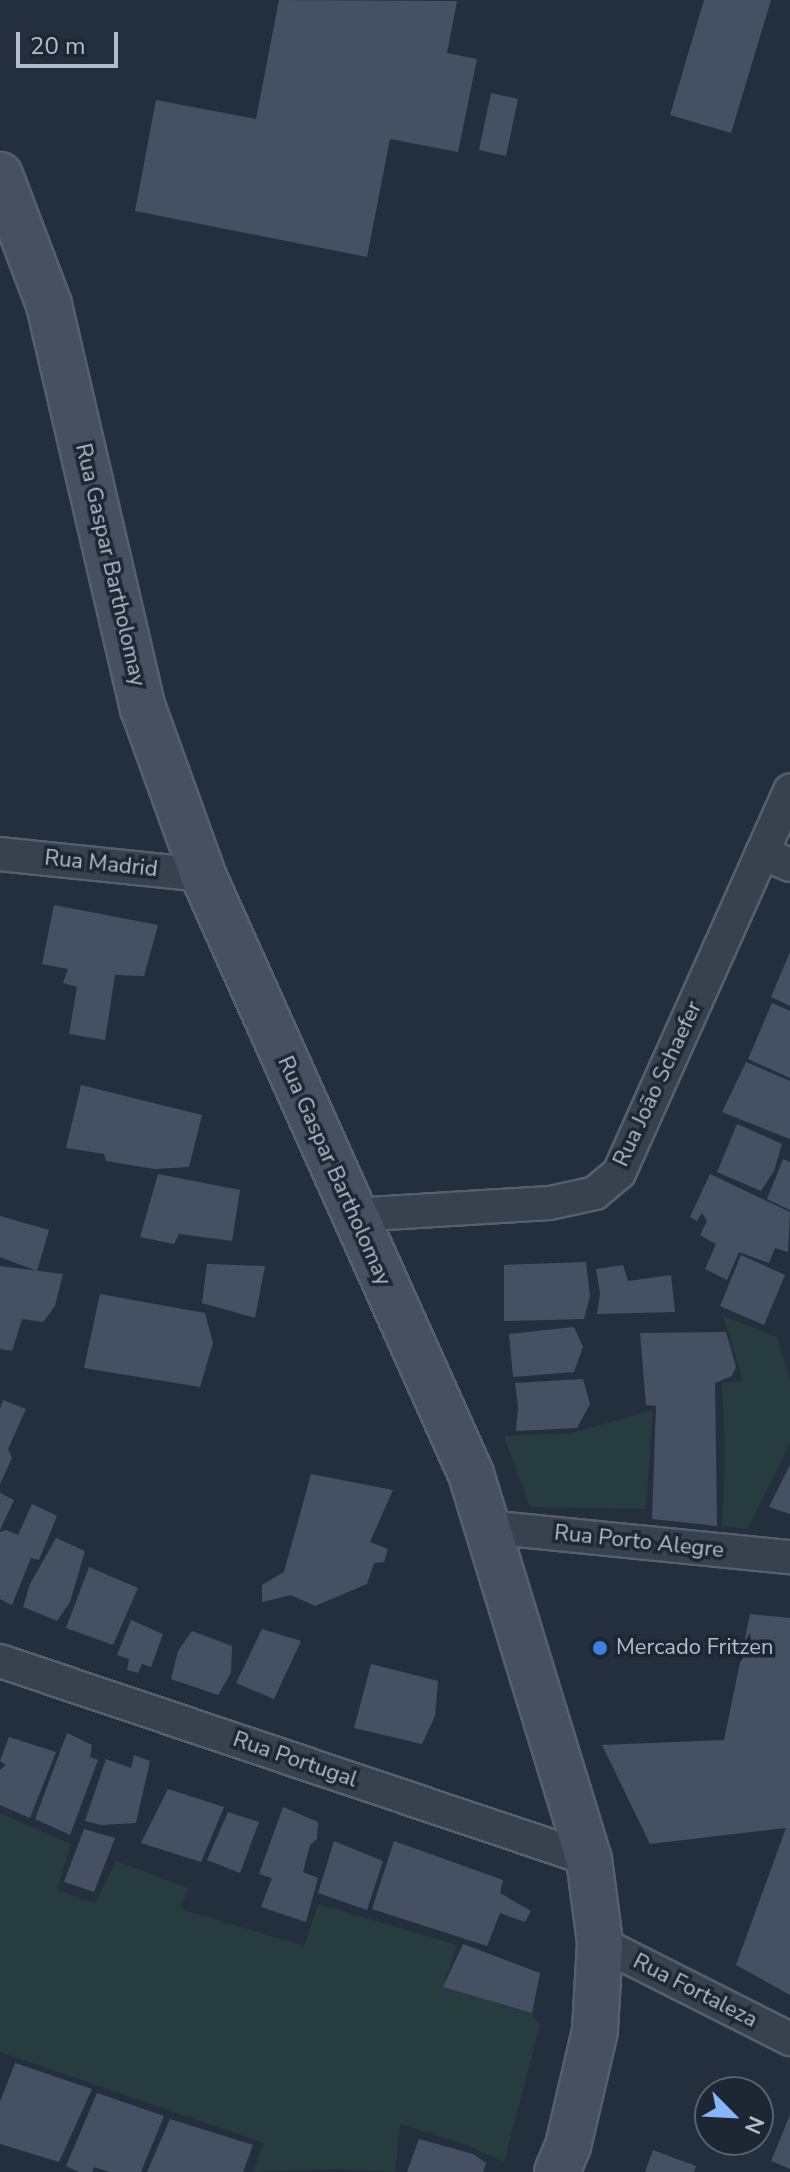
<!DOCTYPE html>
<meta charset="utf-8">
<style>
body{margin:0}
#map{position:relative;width:790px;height:2172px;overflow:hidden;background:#242f3e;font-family:"Nunito Sans",sans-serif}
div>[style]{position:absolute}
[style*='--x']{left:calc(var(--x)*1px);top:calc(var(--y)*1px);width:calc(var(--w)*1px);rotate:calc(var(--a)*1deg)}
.green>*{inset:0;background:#263c3f}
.building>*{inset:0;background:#455162}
.roads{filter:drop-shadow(2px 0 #565f6c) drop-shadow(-2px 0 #565f6c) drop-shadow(0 2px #565f6c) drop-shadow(0 -2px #565f6c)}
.street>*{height:32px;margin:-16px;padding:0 16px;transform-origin:16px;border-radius:16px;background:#38414e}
.secondary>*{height:44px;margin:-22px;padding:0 22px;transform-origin:22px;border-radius:22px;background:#465061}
.dots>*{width:22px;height:22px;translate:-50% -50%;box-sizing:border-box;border:4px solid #1d2633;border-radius:50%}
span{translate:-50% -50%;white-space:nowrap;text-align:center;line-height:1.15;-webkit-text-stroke:7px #1d2633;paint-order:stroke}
.street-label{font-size:22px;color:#b4bcc9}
.poi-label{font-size:22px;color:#b4bcc9}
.left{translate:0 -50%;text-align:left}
.north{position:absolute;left:694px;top:2076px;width:80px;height:80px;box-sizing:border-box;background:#1d2633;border:2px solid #59626f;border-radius:50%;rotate:114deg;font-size:22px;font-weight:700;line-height:32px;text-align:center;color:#b4bcc9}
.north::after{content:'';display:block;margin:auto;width:28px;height:36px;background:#8ab4f8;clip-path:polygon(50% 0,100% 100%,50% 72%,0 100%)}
.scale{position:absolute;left:16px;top:32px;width:102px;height:36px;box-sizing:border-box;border:4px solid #b4bcc9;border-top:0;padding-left:10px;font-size:24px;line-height:28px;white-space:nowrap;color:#b4bcc9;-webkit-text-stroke:6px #1d2633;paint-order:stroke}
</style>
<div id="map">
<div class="green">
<i style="clip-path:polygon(723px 1316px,777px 1337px,790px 1380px,790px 1443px,748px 1529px,722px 1526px,725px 1455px,722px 1383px,743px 1381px)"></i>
<i style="clip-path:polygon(653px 1410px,646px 1509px,530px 1507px,504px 1436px,572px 1433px)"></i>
<i style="clip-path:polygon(0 1813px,71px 1844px,57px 1890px,95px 1903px,116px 1861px,188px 1888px,181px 1909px,304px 1946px,318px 1904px,457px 1945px,443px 1987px,532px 2013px,540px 2025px,504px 2162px,467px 2145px,400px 2124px,395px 2172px,336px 2169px,253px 2172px,264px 2143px,0 2052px)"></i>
</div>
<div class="building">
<i style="clip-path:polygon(279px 0,457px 1px,447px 53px,477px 59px,458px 152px,390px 139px,367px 257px,135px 211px,156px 100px,256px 119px)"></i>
<i style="clip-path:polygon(704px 0,771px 0,731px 133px,670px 115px)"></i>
<i style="clip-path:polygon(491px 93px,518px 99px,506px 156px,479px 150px)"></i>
<i style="clip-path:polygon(54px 905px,158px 925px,144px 976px,115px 975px,105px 1040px,69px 1034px,77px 987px,63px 983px,68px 969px,42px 964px)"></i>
<i style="clip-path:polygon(790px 952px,790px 1006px,771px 997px)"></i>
<i style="clip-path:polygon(772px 1003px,790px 1011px,790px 1078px,748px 1059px)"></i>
<i style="clip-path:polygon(746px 1062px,790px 1081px,790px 1139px,722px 1112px)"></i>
<i style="clip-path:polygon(81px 1085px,202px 1115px,189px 1167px,155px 1169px,106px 1161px,104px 1154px,66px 1148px)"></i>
<i style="clip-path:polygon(737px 1124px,782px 1144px,774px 1171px,761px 1191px,717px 1172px)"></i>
<i style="clip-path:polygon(783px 1159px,790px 1162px,790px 1210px,767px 1199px)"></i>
<i style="clip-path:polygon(158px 1174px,240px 1190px,232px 1241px,179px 1234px,174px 1244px,140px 1237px)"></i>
<i style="clip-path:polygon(710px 1174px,790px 1212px,788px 1252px,775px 1248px,769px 1263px,739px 1252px,727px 1280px,705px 1269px,716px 1244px,700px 1235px,707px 1221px,702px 1213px,697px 1221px,690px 1217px)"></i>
<i style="clip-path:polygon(0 1216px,49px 1230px,37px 1271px,0 1257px)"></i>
<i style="clip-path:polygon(741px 1255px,785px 1275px,764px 1325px,720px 1306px)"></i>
<i style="clip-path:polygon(586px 1262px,590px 1296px,584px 1319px,504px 1321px,504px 1265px)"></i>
<i style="clip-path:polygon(207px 1264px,265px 1266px,255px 1318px,202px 1303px)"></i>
<i style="clip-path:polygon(623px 1265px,628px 1281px,671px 1275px,675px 1312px,597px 1314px,600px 1293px,596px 1269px)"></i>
<i style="clip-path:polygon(0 1266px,63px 1274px,55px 1306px,43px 1322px,22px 1319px,12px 1351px,0 1349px)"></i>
<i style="clip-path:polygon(100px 1294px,205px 1313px,213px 1343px,200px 1387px,84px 1368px)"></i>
<i style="clip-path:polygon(574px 1327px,583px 1347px,574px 1372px,513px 1377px,509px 1334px)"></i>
<i style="clip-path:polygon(726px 1332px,736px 1367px,732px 1376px,715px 1383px,717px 1526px,652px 1519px,656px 1406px,646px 1405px,640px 1333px)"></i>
<i style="clip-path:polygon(583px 1379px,590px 1404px,577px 1428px,516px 1431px,518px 1407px,515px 1383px)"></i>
<i style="clip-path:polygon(3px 1400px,26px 1409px,8px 1449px,12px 1458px,0 1484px,0 1409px)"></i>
<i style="clip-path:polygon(790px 1465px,790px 1514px,769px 1507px)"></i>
<i style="clip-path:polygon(311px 1474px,393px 1490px,370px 1542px,388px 1549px,384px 1562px,374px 1563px,367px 1584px,315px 1606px,291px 1595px,262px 1602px,262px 1585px,284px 1572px)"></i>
<i style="clip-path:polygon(0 1493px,14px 1500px,0 1530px)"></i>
<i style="clip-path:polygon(32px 1504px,57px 1516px,39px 1560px,31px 1558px,12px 1605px,0 1599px,0 1532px,6px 1530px,18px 1535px)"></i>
<i style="clip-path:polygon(56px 1538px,85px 1551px,70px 1602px,57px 1621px,23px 1607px,30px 1584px)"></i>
<i style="clip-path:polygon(89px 1567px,138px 1588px,113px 1645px,66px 1628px)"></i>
<i style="clip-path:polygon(750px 1614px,790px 1618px,790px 1995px,736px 1965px,786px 1828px,650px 1844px,602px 1745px,724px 1740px)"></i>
<i style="clip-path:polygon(131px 1620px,163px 1634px,151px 1667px,142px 1664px,138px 1673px,127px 1670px,129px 1659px,117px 1655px)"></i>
<i style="clip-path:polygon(262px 1629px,301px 1641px,274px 1699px,236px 1683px)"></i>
<i style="clip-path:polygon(192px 1631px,232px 1646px,231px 1673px,218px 1695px,171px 1679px,178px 1651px)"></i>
<i style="clip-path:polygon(371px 1664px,438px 1681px,435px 1716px,422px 1744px,354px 1728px)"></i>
<i style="clip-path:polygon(67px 1733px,92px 1745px,90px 1757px,98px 1760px,70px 1835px,35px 1819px)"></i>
<i style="clip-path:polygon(9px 1737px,56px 1752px,30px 1818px,0 1805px,0 1770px,6px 1765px,0 1761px)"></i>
<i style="clip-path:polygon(134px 1755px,150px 1761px,136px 1823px,101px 1825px,85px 1821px,106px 1759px,131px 1768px)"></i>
<i style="clip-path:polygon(168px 1789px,224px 1807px,201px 1862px,141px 1843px)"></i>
<i style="clip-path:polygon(283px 1807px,318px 1822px,317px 1839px,310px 1845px,303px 1872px,318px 1878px,306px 1922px,261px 1907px,272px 1878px,259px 1874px)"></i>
<i style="clip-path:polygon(228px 1812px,259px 1822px,240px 1873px,207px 1860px)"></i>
<i style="clip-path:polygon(84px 1829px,115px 1838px,94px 1892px,64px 1882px)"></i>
<i style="clip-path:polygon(334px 1841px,383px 1861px,367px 1910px,318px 1893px)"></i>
<i style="clip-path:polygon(394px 1841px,503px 1880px,500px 1893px,531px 1911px,525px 1922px,500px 1913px,487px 1946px,372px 1909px)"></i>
<i style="clip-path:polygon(463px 1944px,540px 1973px,532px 2013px,443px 1987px)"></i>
<i style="clip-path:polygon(15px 2063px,92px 2089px,59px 2162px,0 2144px,0 2102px)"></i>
<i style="clip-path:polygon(97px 2093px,164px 2116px,141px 2172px,109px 2172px,94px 2167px,92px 2172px,79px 2172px,66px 2166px)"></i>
<i style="clip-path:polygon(790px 2115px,790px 2169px,771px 2161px)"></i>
<i style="clip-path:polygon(170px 2119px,253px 2145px,243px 2172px,147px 2172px)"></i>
<i style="clip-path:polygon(419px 2139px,473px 2154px,486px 2163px,483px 2172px,407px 2172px)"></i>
<i style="clip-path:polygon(653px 2150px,696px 2166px,694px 2172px,645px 2172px)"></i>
</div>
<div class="roads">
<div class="street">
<i style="--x:762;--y:853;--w:30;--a:23"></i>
<i style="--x:0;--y:854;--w:204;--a:5.9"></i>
<i style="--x:353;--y:1215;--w:197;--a:-3.5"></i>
<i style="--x:550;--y:1203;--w:46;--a:-12.5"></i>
<i style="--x:595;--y:1193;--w:31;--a:-40"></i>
<i style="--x:619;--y:1173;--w:419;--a:-65.9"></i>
<i style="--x:487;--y:1527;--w:304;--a:5.7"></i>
<i style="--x:0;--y:1661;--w:621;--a:18.58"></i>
<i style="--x:600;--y:1943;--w:213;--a:26.8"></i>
</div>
<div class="secondary">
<i style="--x:0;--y:175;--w:139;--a:69.3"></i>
<i style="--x:49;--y:305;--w:414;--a:76.9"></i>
<i style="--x:143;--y:708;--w:177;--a:70.2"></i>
<i style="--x:203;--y:875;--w:656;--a:65.9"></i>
<i style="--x:471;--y:1474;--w:403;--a:73"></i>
<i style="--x:589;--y:1859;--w:85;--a:82.5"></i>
<i style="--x:600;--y:1943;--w:88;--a:93.3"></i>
<i style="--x:595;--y:2031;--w:118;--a:103.2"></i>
<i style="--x:568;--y:2146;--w:28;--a:113"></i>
</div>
</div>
<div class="dots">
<i style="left:600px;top:1648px;background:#3f7fe0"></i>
</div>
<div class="street-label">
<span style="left:110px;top:565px;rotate:77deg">Rua Gaspar Bartholomay</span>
<span style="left:101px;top:864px;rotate:6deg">Rua Madrid</span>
<span style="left:658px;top:1084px;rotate:-65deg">Rua João Schaefer</span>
<span style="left:334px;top:1171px;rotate:66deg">Rua Gaspar Bartholomay</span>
<span style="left:639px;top:1542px;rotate:6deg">Rua Porto Alegre</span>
<span style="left:295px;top:1760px;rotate:19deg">Rua Portugal</span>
<span style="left:695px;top:1991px;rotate:27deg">Rua Fortaleza</span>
</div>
<div class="poi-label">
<span class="left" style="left:616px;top:1648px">Mercado Fritzen</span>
</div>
<div class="north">N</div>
<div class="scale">20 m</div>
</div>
